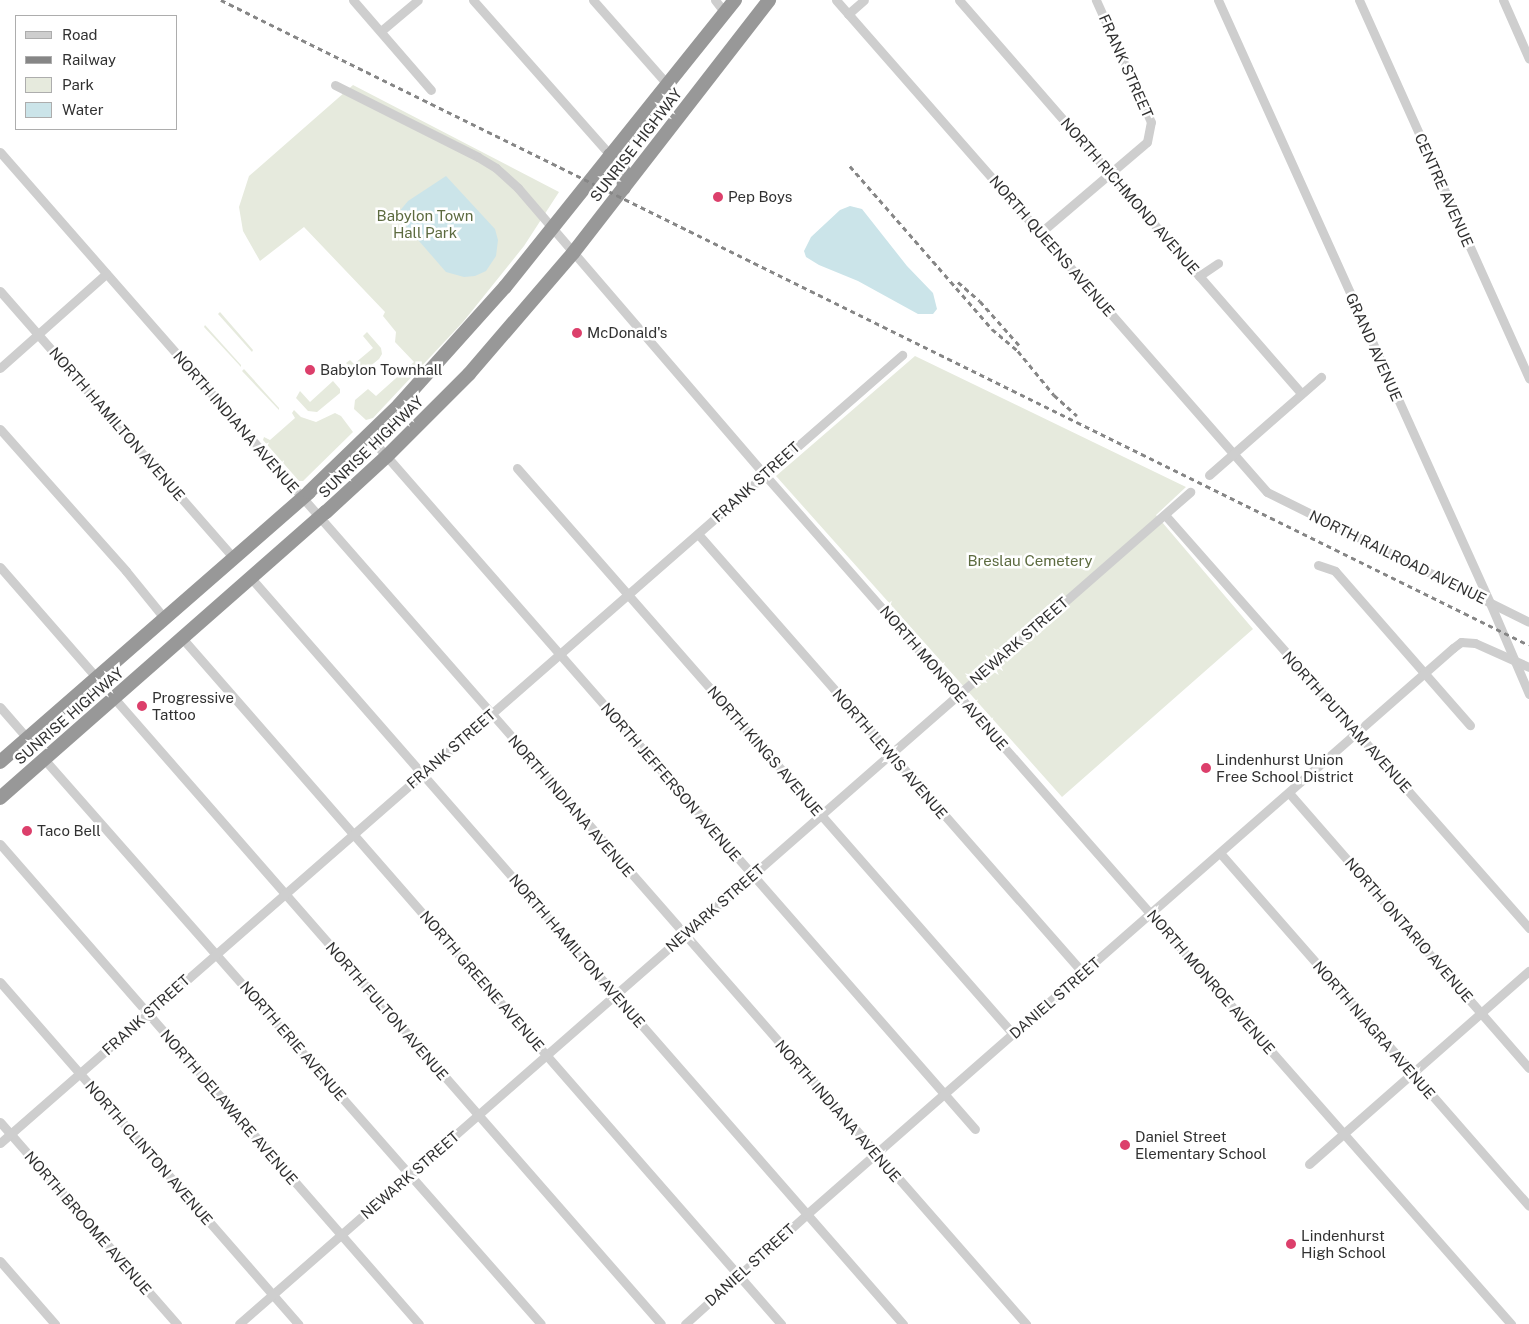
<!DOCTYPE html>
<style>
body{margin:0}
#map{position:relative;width:1529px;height:1324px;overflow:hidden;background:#fff;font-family:"Public Sans",sans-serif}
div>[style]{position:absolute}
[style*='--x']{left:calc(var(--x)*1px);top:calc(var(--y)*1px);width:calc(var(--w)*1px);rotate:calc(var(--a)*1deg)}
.green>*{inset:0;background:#e6eadd}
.water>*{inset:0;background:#cbe4e9}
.minor>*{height:9px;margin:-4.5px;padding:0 4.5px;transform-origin:4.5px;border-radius:4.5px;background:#cecece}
.highway>*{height:14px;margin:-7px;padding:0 7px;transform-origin:7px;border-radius:7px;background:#989898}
.rail>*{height:2.5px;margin-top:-1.25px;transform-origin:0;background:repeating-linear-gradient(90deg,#868686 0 5px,transparent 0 9px)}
.dots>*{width:14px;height:14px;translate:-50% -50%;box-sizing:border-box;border:2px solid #fff;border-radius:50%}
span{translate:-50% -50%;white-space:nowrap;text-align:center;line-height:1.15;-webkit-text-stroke:5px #fff;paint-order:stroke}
.street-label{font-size:15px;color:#313131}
.poi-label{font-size:15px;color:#313131}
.left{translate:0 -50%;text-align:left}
.park-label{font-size:15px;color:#5d6b40}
.legend{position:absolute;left:15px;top:15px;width:162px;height:115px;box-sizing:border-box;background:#fff;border:1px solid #adadad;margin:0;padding:6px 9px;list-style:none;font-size:15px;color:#313131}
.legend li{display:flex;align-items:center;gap:10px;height:25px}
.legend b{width:25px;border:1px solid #adadad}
</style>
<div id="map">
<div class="green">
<i style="clip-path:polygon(353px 85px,559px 192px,524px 246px,463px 322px,373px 418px,366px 420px,354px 409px,355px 400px,368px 389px,376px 396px,414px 362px,395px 342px,396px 332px,383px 316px,385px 312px,304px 227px,260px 261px,243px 231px,239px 207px,249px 176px)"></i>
<i style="clip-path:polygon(220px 312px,253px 350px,252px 352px,218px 314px)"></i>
<i style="clip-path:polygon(205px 325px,241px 365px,241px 367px,204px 327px)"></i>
<i style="clip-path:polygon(367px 332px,381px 348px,382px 354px,379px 359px,358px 376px,346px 363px,350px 360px,354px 364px,373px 348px,363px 336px)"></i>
<i style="clip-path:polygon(915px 356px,1186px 487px,1156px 515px,1253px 629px,1062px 797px,776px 476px)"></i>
<i style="clip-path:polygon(244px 369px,279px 408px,279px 410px,242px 371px)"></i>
<i style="clip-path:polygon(333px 381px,340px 389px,340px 393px,317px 412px,308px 411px,296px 398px,300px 391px,310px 402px)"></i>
<i style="clip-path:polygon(294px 410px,301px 417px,316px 422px,335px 413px,341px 416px,353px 432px,303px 481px,299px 481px,263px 440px,264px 437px,270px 440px,295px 418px,292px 413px)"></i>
</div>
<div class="water">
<i style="clip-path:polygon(446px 176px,495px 229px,498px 240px,496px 256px,486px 271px,475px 276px,464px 277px,446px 272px,399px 218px,398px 213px,408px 201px)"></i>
<i style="clip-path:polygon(850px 206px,862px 209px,907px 266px,933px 293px,937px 309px,933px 314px,918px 314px,858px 281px,819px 265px,806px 257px,804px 251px,811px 237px,840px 210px)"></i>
</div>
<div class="minor">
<i style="--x:353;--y:0;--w:119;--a:49.1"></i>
<i style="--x:473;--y:0;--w:207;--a:48.5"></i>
<i style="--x:593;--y:0;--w:112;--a:48.6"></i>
<i style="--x:715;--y:0;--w:16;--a:52"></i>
<i style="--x:836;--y:0;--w:654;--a:48.78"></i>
<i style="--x:1267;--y:492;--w:292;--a:26.4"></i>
<i style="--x:959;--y:0;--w:521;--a:48.97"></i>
<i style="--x:1218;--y:0;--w:662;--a:65.72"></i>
<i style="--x:1490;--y:603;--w:99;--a:66.8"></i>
<i style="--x:1359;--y:0;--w:415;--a:65.8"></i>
<i style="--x:1503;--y:0;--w:64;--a:66.2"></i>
<i style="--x:848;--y:14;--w:21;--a:-41"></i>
<i style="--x:381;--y:31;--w:48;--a:-40"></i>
<i style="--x:335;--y:85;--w:160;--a:26.7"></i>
<i style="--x:478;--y:157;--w:21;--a:31"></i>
<i style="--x:496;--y:168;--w:30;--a:42"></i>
<i style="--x:518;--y:188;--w:377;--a:49.3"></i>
<i style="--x:764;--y:474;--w:1132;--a:48.69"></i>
<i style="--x:0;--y:152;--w:1558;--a:48.8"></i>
<i style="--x:1040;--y:233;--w:140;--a:-40.4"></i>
<i style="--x:1147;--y:142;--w:20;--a:-79"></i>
<i style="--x:1151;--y:122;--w:134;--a:-114.3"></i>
<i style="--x:1199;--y:276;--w:23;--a:-34"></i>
<i style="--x:0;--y:291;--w:355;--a:48.8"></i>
<i style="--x:0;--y:368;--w:142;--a:-41.6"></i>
<i style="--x:0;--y:429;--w:190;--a:48.4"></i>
<i style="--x:126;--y:571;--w:62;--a:50.9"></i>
<i style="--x:368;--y:435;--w:922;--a:48.83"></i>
<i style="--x:517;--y:468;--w:753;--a:48.77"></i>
<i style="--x:1209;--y:475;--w:149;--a:-41.2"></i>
<i style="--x:1165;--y:515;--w:551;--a:48.61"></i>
<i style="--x:698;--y:534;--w:584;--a:48.75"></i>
<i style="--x:1318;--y:565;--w:18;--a:19"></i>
<i style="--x:1335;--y:571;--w:205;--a:48.8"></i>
<i style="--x:0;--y:567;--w:147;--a:48.9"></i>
<i style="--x:251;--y:578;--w:991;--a:48.85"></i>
<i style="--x:182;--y:638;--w:911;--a:48.87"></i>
<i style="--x:114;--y:698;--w:831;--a:48.85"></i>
<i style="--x:0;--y:707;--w:41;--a:48.9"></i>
<i style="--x:44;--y:759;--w:752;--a:48.66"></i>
<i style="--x:1289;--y:793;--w:365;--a:48.9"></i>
<i style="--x:0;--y:844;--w:637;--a:48.88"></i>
<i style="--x:1220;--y:853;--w:469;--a:48.8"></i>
<i style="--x:0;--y:982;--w:454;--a:48.9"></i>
<i style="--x:0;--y:1122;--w:269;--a:48.8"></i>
<i style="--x:0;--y:1143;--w:1198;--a:-41.14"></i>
<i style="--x:1309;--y:1164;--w:293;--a:-41.3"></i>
<i style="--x:0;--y:1261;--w:84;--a:48.9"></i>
<i style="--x:239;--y:1324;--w:1264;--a:-41.18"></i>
<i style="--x:685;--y:1324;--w:164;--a:-42"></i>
<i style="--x:807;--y:1214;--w:859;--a:-41.22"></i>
<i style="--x:1453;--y:648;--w:10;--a:-37"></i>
<i style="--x:1461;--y:642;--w:14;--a:4"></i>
<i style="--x:1475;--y:643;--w:59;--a:24"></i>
</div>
<div class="highway">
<i style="--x:610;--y:155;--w:20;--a:49"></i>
<i style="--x:623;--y:170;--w:18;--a:87"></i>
<i style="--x:0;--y:762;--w:410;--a:-41.1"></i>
<i style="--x:309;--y:492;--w:125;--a:-44"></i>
<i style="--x:399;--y:405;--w:159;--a:-48.1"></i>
<i style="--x:505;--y:287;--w:368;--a:-51.3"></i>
<i style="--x:0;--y:798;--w:434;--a:-41.3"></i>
<i style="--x:326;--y:512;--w:83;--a:-42.6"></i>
<i style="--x:387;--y:456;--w:116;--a:-45"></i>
<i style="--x:469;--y:374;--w:160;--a:-49.3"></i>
<i style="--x:573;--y:253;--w:320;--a:-52.2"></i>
</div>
<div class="rail">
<i style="--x:221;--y:0;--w:1458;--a:26.25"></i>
<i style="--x:850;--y:166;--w:216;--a:48.9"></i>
<i style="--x:992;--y:329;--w:34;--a:40"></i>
<i style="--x:1018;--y:351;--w:57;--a:50.7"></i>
<i style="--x:1054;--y:395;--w:31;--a:42"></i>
<i style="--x:958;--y:282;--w:29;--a:41"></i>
<i style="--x:980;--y:301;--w:59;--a:48.4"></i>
</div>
<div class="dots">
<i style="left:718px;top:197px;background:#dc3f6b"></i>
<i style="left:577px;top:333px;background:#dc3f6b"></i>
<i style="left:310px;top:370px;background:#dc3f6b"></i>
<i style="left:142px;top:706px;background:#dc3f6b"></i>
<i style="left:1206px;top:768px;background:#dc3f6b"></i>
<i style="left:27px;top:831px;background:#dc3f6b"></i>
<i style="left:1125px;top:1145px;background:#dc3f6b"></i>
<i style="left:1291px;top:1244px;background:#dc3f6b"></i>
</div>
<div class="street-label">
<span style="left:1126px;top:66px;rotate:66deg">FRANK STREET</span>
<span style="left:636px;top:145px;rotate:-52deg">SUNRISE HIGHWAY</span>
<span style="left:1444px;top:190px;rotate:66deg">CENTRE AVENUE</span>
<span style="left:1130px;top:196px;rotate:49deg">NORTH RICHMOND AVENUE</span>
<span style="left:1052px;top:246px;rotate:49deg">NORTH QUEENS AVENUE</span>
<span style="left:1374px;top:347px;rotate:66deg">GRAND AVENUE</span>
<span style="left:236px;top:422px;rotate:49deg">NORTH INDIANA AVENUE</span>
<span style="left:117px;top:424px;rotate:49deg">NORTH HAMILTON AVENUE</span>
<span style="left:371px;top:447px;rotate:-44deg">SUNRISE HIGHWAY</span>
<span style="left:756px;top:482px;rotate:-42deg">FRANK STREET</span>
<span style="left:1398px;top:557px;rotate:26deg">NORTH RAILROAD AVENUE</span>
<span style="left:1019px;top:641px;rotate:-41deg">NEWARK STREET</span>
<span style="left:944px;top:678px;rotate:49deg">NORTH MONROE AVENUE</span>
<span style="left:69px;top:716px;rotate:-41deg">SUNRISE HIGHWAY</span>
<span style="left:1347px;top:722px;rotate:48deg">NORTH PUTNAM AVENUE</span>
<span style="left:451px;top:749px;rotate:-41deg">FRANK STREET</span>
<span style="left:765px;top:751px;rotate:49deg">NORTH KINGS AVENUE</span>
<span style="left:890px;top:754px;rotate:49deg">NORTH LEWIS AVENUE</span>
<span style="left:671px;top:782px;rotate:49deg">NORTH JEFFERSON AVENUE</span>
<span style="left:571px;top:806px;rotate:49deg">NORTH INDIANA AVENUE</span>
<span style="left:715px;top:908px;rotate:-41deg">NEWARK STREET</span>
<span style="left:1409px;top:930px;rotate:49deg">NORTH ONTARIO AVENUE</span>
<span style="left:577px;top:951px;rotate:49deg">NORTH HAMILTON AVENUE</span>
<span style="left:482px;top:981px;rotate:49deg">NORTH GREENE AVENUE</span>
<span style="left:1211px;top:982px;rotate:49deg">NORTH MONROE AVENUE</span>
<span style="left:1055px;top:998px;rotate:-41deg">DANIEL STREET</span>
<span style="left:387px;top:1011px;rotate:49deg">NORTH FULTON AVENUE</span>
<span style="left:146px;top:1015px;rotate:-42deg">FRANK STREET</span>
<span style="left:1374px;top:1030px;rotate:49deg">NORTH NIAGRA AVENUE</span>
<span style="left:293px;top:1041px;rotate:49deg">NORTH ERIE AVENUE</span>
<span style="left:229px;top:1107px;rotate:49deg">NORTH DELAWARE AVENUE</span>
<span style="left:838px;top:1111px;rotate:49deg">NORTH INDIANA AVENUE</span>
<span style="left:149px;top:1153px;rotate:49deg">NORTH CLINTON AVENUE</span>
<span style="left:410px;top:1175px;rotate:-41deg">NEWARK STREET</span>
<span style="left:88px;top:1223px;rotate:49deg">NORTH BROOME AVENUE</span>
<span style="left:750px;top:1265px;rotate:-42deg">DANIEL STREET</span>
</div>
<div class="poi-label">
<span class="left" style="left:728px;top:197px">Pep Boys</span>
<span class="left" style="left:587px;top:333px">McDonald's</span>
<span class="left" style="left:320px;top:370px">Babylon Townhall</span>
<span class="left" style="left:152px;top:706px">Progressive<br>Tattoo</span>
<span class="left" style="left:1216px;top:768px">Lindenhurst Union<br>Free School District</span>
<span class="left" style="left:37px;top:831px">Taco Bell</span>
<span class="left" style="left:1135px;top:1145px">Daniel Street<br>Elementary School</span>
<span class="left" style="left:1301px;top:1244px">Lindenhurst<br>High School</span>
</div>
<div class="park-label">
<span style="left:425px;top:224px">Babylon Town<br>Hall Park</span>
<span style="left:1030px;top:561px">Breslau Cemetery</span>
</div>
<ul class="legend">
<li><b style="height:6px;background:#cecece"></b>Road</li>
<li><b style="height:6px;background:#868686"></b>Railway</li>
<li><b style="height:14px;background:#e6eadd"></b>Park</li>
<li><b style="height:14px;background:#cbe4e9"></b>Water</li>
</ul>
</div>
